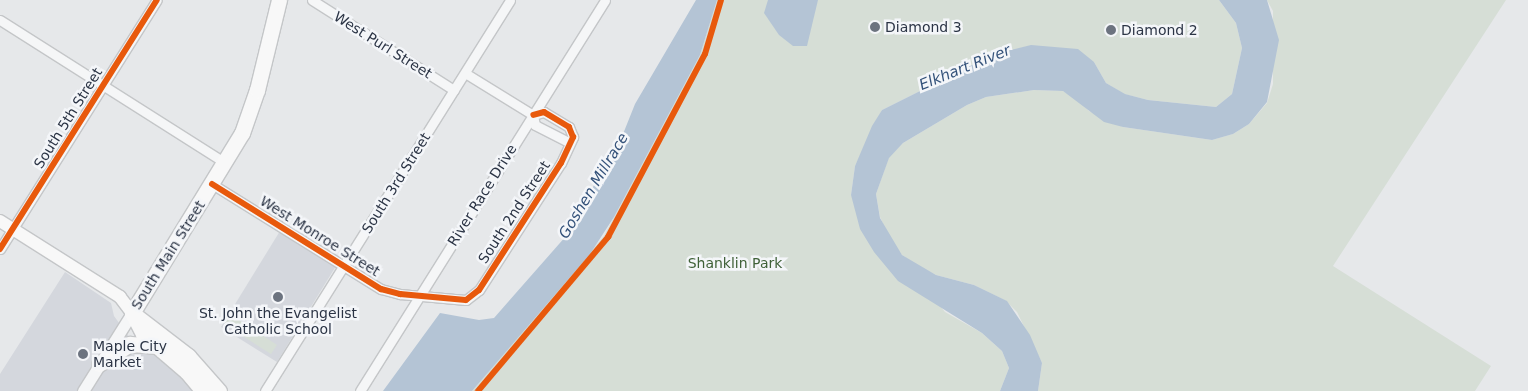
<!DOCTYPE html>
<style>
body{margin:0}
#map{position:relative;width:1528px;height:391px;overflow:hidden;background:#e6e8ea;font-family:"DejaVu Sans",sans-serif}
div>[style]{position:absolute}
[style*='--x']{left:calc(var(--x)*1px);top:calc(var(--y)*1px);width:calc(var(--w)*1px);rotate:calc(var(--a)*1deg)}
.built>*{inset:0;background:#d4d7dd}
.green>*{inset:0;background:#d6ded6}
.water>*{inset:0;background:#b4c4d5}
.roads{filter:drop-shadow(1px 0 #c4c6c8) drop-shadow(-1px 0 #c4c6c8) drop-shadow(0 1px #c4c6c8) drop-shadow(0 -1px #c4c6c8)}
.minor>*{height:9px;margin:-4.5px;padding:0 4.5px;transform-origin:4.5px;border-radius:4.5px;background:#f5f6f7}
.tertiary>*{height:11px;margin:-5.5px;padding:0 5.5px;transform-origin:5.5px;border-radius:5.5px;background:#f5f6f7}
.secondary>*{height:12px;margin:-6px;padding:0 6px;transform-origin:6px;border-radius:6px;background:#f8f8f8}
.primary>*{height:15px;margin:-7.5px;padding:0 7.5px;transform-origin:7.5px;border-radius:7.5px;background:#f8f8f8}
.cycleway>*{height:6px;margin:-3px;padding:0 3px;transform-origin:3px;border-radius:3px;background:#e8590c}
.dots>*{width:14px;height:14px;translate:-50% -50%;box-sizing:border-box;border:2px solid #f4f6f9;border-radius:50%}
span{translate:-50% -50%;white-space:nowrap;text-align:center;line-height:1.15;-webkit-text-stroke:5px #f4f6f9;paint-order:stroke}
.poi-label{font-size:14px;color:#2b3445}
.left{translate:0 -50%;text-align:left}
.street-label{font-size:14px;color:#2b3445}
.park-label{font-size:14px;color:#3f6138}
.water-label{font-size:15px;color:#34527a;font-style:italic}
</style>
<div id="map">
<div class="built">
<i style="clip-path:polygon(280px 231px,336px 266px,277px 362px,221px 327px)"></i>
<i style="clip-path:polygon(65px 272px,111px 303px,114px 316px,138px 349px,155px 354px,184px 378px,194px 391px,0 391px,0 374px)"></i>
</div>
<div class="green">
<i style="clip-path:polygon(717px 0,1219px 0,1236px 23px,1242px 48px,1232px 94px,1216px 107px,1148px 100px,1124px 94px,1106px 83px,1094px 62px,994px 54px,882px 110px,855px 166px,851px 195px,945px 312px,982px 333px,1002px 351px,1009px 368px,1000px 391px,472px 391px,604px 236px,700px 55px)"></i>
<i style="clip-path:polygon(1267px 0,1506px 0,1333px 266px,1491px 366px,1475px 391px,1038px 391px,1042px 363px,1017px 312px,1006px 301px,974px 285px,936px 275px,918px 266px,902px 255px,889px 237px,880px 217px,876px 194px,889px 157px,903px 143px,967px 105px,986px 97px,1034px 90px,1063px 91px,1078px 100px,1089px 111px,1123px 127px,1212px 140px,1233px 134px,1249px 124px,1267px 103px,1273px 84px,1273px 11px)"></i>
<i style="clip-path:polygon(230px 314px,277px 345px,271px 354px,224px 324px)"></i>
</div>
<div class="water">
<i style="clip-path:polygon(696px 0,717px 0,700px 55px,614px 217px,590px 254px,472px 391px,383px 391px,440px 313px,479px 320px,494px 318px,581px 219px,590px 192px,621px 139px,635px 104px)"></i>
<i style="clip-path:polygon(768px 0,818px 0,807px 46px,793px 46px,779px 35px,764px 13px)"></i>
<i style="clip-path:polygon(1219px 0,1267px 0,1279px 40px,1267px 102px,1249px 124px,1233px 134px,1212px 140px,1123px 127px,1104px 122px,1063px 91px,1034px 90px,986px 97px,967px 105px,903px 143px,889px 158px,876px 194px,880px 218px,902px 255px,936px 275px,974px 285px,1007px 301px,1030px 335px,1042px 363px,1038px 391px,1000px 391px,1009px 368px,1002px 351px,982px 333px,898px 281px,874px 252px,860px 229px,851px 195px,855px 166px,872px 126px,882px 110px,994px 54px,1031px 45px,1078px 49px,1094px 62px,1106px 83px,1125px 94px,1148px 100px,1216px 107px,1232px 94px,1242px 48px,1236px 23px)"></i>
</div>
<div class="roads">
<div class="minor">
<i style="--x:312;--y:0;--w:168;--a:32.4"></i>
<i style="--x:0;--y:20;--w:267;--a:32.4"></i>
<i style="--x:465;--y:73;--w:80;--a:31.7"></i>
<i style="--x:533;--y:115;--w:10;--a:79"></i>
<i style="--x:535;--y:125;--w:38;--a:27"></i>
<i style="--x:212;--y:184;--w:199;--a:31.9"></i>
<i style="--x:381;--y:289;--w:20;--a:15"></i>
<i style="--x:400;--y:294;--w:66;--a:5.2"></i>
<i style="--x:466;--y:300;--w:16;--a:-38"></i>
<i style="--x:479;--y:290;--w:151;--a:-57.2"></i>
<i style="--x:561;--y:163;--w:29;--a:-65"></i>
<i style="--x:573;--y:137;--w:11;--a:-112"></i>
<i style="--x:569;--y:127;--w:29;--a:-149"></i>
<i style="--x:544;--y:112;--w:11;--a:165"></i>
<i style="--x:0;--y:249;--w:294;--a:-57.8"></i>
<i style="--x:265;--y:391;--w:461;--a:-57.9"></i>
<i style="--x:360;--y:391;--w:461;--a:-57.9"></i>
</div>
<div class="tertiary">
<i style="--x:83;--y:391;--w:92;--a:-57.9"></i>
</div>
<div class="secondary">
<i style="--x:0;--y:221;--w:142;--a:32.3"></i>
<i style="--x:120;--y:297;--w:20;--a:53"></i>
</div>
<div class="primary">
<i style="--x:132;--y:313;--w:211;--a:-58.6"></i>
<i style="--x:242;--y:133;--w:46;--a:-70.8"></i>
<i style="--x:257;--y:90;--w:93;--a:-76.3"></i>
<i style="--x:132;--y:313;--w:71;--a:37.5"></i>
<i style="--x:188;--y:356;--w:47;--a:48.5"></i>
<i style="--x:133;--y:314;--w:22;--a:63"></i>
<i style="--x:143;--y:334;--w:58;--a:40.8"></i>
<i style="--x:187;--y:372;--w:25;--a:50"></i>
<i style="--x:99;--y:364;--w:37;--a:-33"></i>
<i style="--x:130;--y:344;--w:26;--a:4"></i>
</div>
</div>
<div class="cycleway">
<i style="--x:212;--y:184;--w:199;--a:31.9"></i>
<i style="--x:381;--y:289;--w:20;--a:15"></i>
<i style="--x:400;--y:294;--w:66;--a:5.2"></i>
<i style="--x:466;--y:300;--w:16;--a:-38"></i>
<i style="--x:479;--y:290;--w:151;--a:-57.2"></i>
<i style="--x:561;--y:163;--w:29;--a:-65"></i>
<i style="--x:573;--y:137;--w:11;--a:-112"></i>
<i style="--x:569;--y:127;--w:29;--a:-149"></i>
<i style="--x:544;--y:112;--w:11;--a:165"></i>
<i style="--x:0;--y:249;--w:294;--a:-57.8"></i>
<i style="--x:478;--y:391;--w:202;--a:-49.8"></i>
<i style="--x:608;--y:237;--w:207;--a:-62.1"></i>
<i style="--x:705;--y:54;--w:56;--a:-73.5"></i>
</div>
<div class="dots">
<i style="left:875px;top:27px;background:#6c737f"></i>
<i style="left:1111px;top:30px;background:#6c737f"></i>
<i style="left:278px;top:297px;background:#6c737f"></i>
<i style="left:83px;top:354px;background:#6c737f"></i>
</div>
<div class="poi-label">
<span class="left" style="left:885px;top:27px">Diamond 3</span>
<span class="left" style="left:1121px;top:30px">Diamond 2</span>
<span style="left:278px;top:321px">St. John the Evangelist<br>Catholic School</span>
<span class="left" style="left:93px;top:354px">Maple City<br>Market</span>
</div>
<div class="street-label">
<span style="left:383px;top:45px;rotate:32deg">West Purl Street</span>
<span style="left:68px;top:118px;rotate:-58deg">South 5th Street</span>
<span style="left:396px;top:183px;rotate:-58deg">South 3rd Street</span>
<span style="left:482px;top:195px;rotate:-58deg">River Race Drive</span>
<span style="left:514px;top:212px;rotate:-57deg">South 2nd Street</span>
<span style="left:320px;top:236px;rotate:32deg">West Monroe Street</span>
<span style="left:168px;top:255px;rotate:-58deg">South Main Street</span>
</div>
<div class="park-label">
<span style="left:735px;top:263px">Shanklin Park</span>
</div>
<div class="water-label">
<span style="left:965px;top:68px;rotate:-22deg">Elkhart River</span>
<span style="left:594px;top:186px;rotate:-59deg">Goshen Millrace</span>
</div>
</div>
